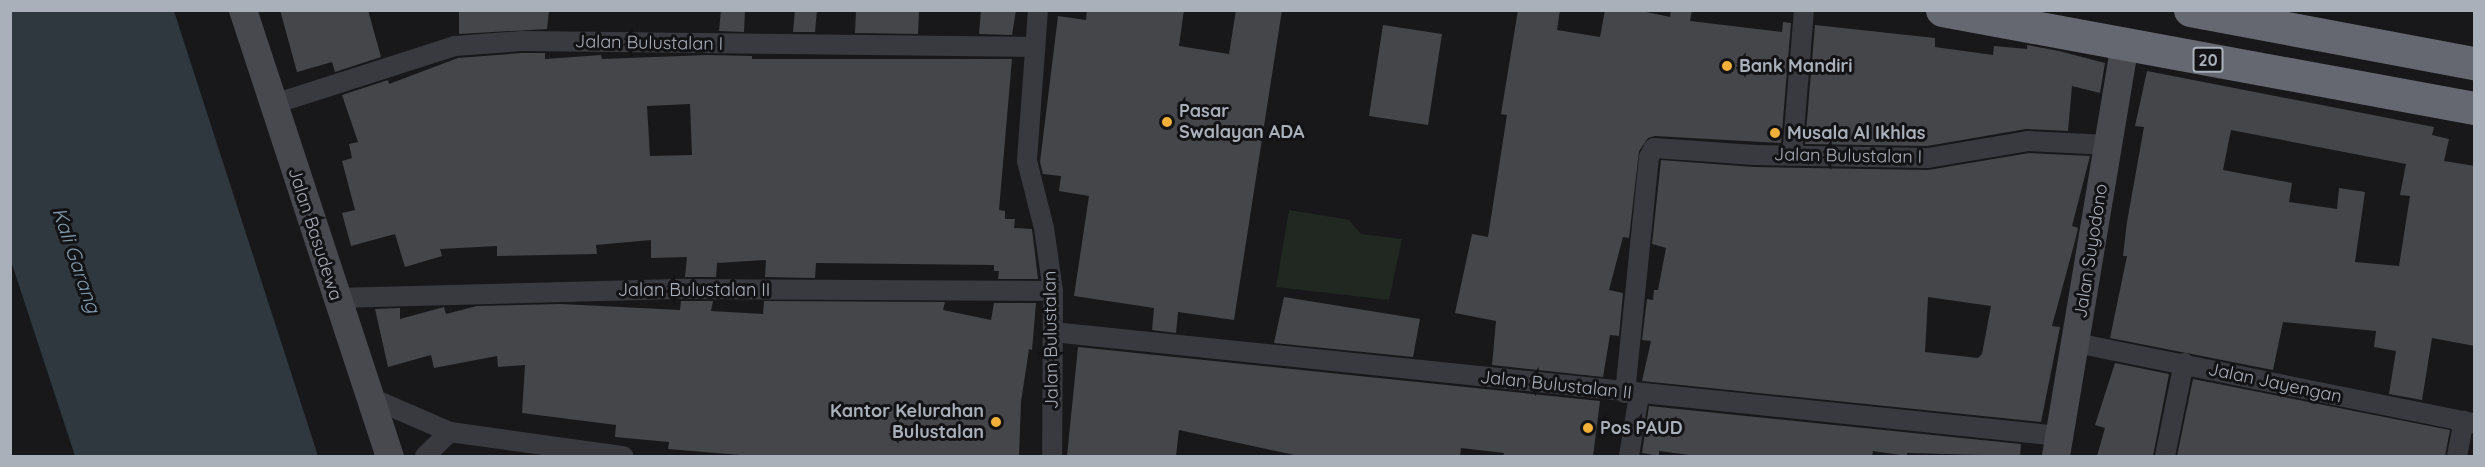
<!DOCTYPE html>
<style>
body{margin:0}
#map{position:relative;width:2485px;height:467px;overflow:hidden;background:#18181a;font-family:Quicksand,sans-serif}
div>[style]{position:absolute}
[style*='--x']{left:calc(var(--x)*1px);top:calc(var(--y)*1px);width:calc(var(--w)*1px);rotate:calc(var(--a)*1deg)}
.green>*{inset:0;background:#202821}
.water>*{inset:0;background:#2e383e}
.building>*{inset:0;background:#44464a}
.street>*{height:20px;margin:-10px;padding:0 10px;transform-origin:10px;border-radius:10px;background:#393a3f}
.secondary>*{height:28px;margin:-14px;padding:0 14px;transform-origin:14px;border-radius:14px;background:#47494f}
.highway>*{height:33px;margin:-16.5px;padding:0 16.5px;transform-origin:16.5px;border-radius:16.5px;background:#656870}
.dots>*{width:16px;height:16px;translate:-50% -50%;box-sizing:border-box;border:3px solid #131315;border-radius:50%}
span{translate:-50% -50%;white-space:nowrap;text-align:center;line-height:1.15;-webkit-text-stroke:6px #131315;paint-order:stroke}
.shield-label span{padding:2px 4px;background:#131315;border:2px solid;border-radius:4px;-webkit-text-stroke-width:0}
.shield-label{font-size:16px;color:#aab0ba;font-weight:700}
.street-label{font-size:18px;color:#aab0ba}
.poi-label{font-size:18px;color:#aab0ba;font-weight:700}
.left{translate:0 -50%;text-align:left}
.right{translate:-100% -50%;text-align:right}
.water-label{font-size:20px;color:#829eb4;font-style:italic}
.frame{position:absolute;inset:0;border:12px solid #aab0ba;pointer-events:none}
</style>
<div id="map">
<div class="green">
<i style="clip-path:polygon(1289px 210px,1349px 220px,1361px 234px,1402px 239px,1389px 300px,1276px 287px)"></i>
</div>
<div class="water">
<i style="clip-path:polygon(10px 11px,174px 11px,318px 456px,75px 456px,11px 261px)"></i>
</div>
<div class="building">
<i style="clip-path:polygon(280px 10px,368px 10px,381px 57px,335px 72px,332px 62px,297px 72px)"></i>
<i style="clip-path:polygon(459px 10px,549px 10px,547px 29px,459px 34px)"></i>
<i style="clip-path:polygon(721px 10px,745px 10px,744px 32px,719px 31px)"></i>
<i style="clip-path:polygon(795px 10px,817px 10px,815px 32px,793px 32px)"></i>
<i style="clip-path:polygon(856px 10px,919px 11px,918px 34px,855px 33px)"></i>
<i style="clip-path:polygon(981px 10px,1016px 10px,1012px 35px,979px 34px)"></i>
<i style="clip-path:polygon(1087px 10px,1184px 10px,1179px 46px,1229px 54px,1236px 10px,1282px 10px,1234px 320px,1178px 312px,1176px 333px,1152px 330px,1154px 308px,1074px 296px,1089px 196px,1059px 191px,1061px 176px,1043px 174px,1040px 162px,1058px 16px,1086px 20px)"></i>
<i style="clip-path:polygon(1518px 10px,1560px 10px,1557px 30px,1600px 37px,1605px 10px,1637px 10px,1670px 17px,1671px 10px,1692px 10px,1690px 21px,1782px 32px,1783px 22px,1791px 23px,1781px 143px,1655px 136px,1648px 138px,1639px 151px,1629px 238px,1623px 237px,1609px 290px,1623px 293px,1619px 336px,1610px 335px,1603px 377px,1492px 365px,1496px 321px,1455px 313px,1472px 234px,1488px 237px,1507px 115px,1501px 114px)"></i>
<i style="clip-path:polygon(1383px 25px,1442px 34px,1428px 125px,1369px 116px)"></i>
<i style="clip-path:polygon(1815px 25px,1935px 38px,1935px 47px,1993px 55px,1994px 46px,2027px 49px,2027px 45px,2059px 51px,2105px 63px,2100px 93px,2072px 86px,2068px 131px,2026px 129px,1927px 146px,1805px 144px)"></i>
<i style="clip-path:polygon(evenodd,522px 53px,545px 53px,545px 59px,601px 55px,602px 59px,708px 55px,752px 56px,752px 59px,1012px 59px,999px 210px,1005px 211px,1005px 219px,1015px 219px,1014px 228px,1032px 229px,1038px 279px,998px 279px,999px 271px,994px 271px,994px 265px,816px 263px,815px 278px,765px 277px,766px 260px,717px 263px,716px 277px,685px 277px,687px 257px,651px 258px,651px 240px,596px 245px,597px 254px,497px 256px,497px 246px,440px 249px,442px 256px,405px 267px,395px 234px,351px 246px,342px 213px,355px 210px,342px 161px,352px 158px,349px 144px,358px 142px,342px 95px,388px 80px,389px 84px,458px 58px,522px 53px,690px 104px,692px 155px,650px 156px,647px 106px,690px 104px)"></i>
<i style="clip-path:polygon(evenodd,2147px 71px,2434px 127px,2432px 135px,2449px 139px,2444px 161px,2475px 166px,2475px 346px,2432px 338px,2422px 400px,2389px 394px,2396px 351px,2374px 347px,2376px 331px,2283px 322px,2273px 370px,2110px 338px,2127px 256px,2123px 256px,2127px 222px,2144px 127px,2135px 126px,2147px 71px,2231px 130px,2406px 164px,2400px 195px,2410px 196px,2399px 266px,2355px 262px,2365px 192px,2339px 188px,2337px 209px,2289px 202px,2292px 183px,2223px 170px,2231px 130px)"></i>
<i style="clip-path:polygon(evenodd,2029px 153px,2090px 156px,2072px 226px,2078px 228px,2075px 241px,2052px 326px,2060px 327px,2041px 422px,1642px 381px,1651px 341px,1642px 340px,1647px 299px,1653px 300px,1654px 290px,1658px 290px,1666px 248px,1652px 244px,1661px 160px,1754px 167px,1928px 170px,2029px 153px,1928px 297px,1991px 306px,1982px 354px,1978px 358px,1925px 352px,1928px 297px)"></i>
<i style="clip-path:polygon(1284px 297px,1420px 319px,1413px 357px,1274px 343px)"></i>
<i style="clip-path:polygon(681px 301px,713px 301px,711px 311px,763px 314px,764px 301px,945px 302px,943px 310px,991px 320px,994px 303px,1036px 303px,1032px 350px,1029px 349px,1021px 402px,1019px 456px,752px 456px,668px 449px,669px 442px,615px 437px,616px 425px,522px 413px,525px 365px,498px 367px,497px 356px,434px 368px,431px 355px,388px 367px,375px 309px,400px 308px,400px 319px,444px 307px,446px 314px,477px 306px,561px 304px,680px 310px)"></i>
<i style="clip-path:polygon(1078px 347px,1600px 401px,1593px 456px,1503px 456px,1504px 453px,1461px 448px,1460px 456px,1299px 456px,1179px 430px,1176px 456px,1067px 456px)"></i>
<i style="clip-path:polygon(2115px 363px,2169px 374px,2153px 456px,2097px 456px,2105px 428px,2095px 425px)"></i>
<i style="clip-path:polygon(2193px 379px,2450px 430px,2445px 456px,2177px 456px)"></i>
<i style="clip-path:polygon(1649px 406px,2021px 444px,2020px 456px,1907px 453px,1907px 456px,1873px 451px,1872px 456px,1697px 456px,1659px 451px,1659px 456px,1642px 453px)"></i>
</div>
<div class="street">
<i style="--x:1038;--y:10;--w:151;--a:94.2"></i>
<i style="--x:1027;--y:161;--w:69;--a:75.8"></i>
<i style="--x:1044;--y:228;--w:64;--a:81.9"></i>
<i style="--x:1053;--y:291;--w:165;--a:90.3"></i>
<i style="--x:274;--y:104;--w:190;--a:-17.8"></i>
<i style="--x:455;--y:46;--w:67;--a:-4.3"></i>
<i style="--x:522;--y:41;--w:511;--a:0.67"></i>
<i style="--x:1792;--y:156;--w:146;--a:-85.3"></i>
<i style="--x:335;--y:298;--w:351;--a:-1.5"></i>
<i style="--x:686;--y:289;--w:367;--a:0.3"></i>
<i style="--x:1053;--y:332;--w:1011;--a:5.9"></i>
<i style="--x:2076;--y:343;--w:406;--a:11.4"></i>
<i style="--x:1625;--y:393;--w:237;--a:-84.2"></i>
<i style="--x:1649;--y:157;--w:10;--a:-61"></i>
<i style="--x:1654;--y:148;--w:101;--a:4"></i>
<i style="--x:1755;--y:155;--w:173;--a:1"></i>
<i style="--x:1928;--y:158;--w:101;--a:-9.6"></i>
<i style="--x:2028;--y:141;--w:81;--a:2.8"></i>
<i style="--x:369;--y:397;--w:88;--a:23.4"></i>
<i style="--x:450;--y:432;--w:175;--a:7.9"></i>
<i style="--x:425;--y:456;--w:35;--a:-44"></i>
<i style="--x:1629;--y:456;--w:62;--a:-80.7"></i>
<i style="--x:2165;--y:456;--w:95;--a:-78.5"></i>
<i style="--x:2457;--y:456;--w:36;--a:-79"></i>
</div>
<div class="secondary">
<i style="--x:243;--y:10;--w:470;--a:71.8"></i>
<i style="--x:2056;--y:456;--w:417;--a:-80.5"></i>
</div>
<div class="highway">
<i style="--x:1942;--y:10;--w:541;--a:10.44"></i>
<i style="--x:2190;--y:10;--w:289;--a:10.6"></i>
</div>
<div class="dots">
<i style="left:1727px;top:66px;background:#f2af39"></i>
<i style="left:1167px;top:122px;background:#f2af39"></i>
<i style="left:1775px;top:133px;background:#f2af39"></i>
<i style="left:996px;top:422px;background:#f2af39"></i>
<i style="left:1588px;top:428px;background:#f2af39"></i>
</div>
<div class="shield-label">
<span style="left:2208px;top:60px">20</span>
</div>
<div class="street-label">
<span style="left:649px;top:43px;rotate:1deg">Jalan Bulustalan I</span>
<span style="left:1848px;top:156px;rotate:1deg">Jalan Bulustalan I</span>
<span style="left:315px;top:234px;rotate:72deg">Jalan Basudewa</span>
<span style="left:2091px;top:251px;rotate:-81deg">Jalan Suyodono</span>
<span style="left:694px;top:290px">Jalan Bulustalan II</span>
<span style="left:1051px;top:340px;rotate:-91deg">Jalan Bulustalan</span>
<span style="left:2275px;top:383px;rotate:12deg">Jalan Jayengan</span>
<span style="left:1556px;top:385px;rotate:6deg">Jalan Bulustalan II</span>
</div>
<div class="poi-label">
<span class="left" style="left:1739px;top:66px">Bank Mandiri</span>
<span class="left" style="left:1179px;top:122px">Pasar<br>Swalayan ADA</span>
<span class="left" style="left:1787px;top:133px">Musala Al Ikhlas</span>
<span class="right" style="left:984px;top:422px">Kantor Kelurahan<br>Bulustalan</span>
<span class="left" style="left:1600px;top:428px">Pos PAUD</span>
</div>
<div class="water-label">
<span style="left:77px;top:260px;rotate:71deg">Kali Garang</span>
</div>
<div class="frame"></div>
</div>
